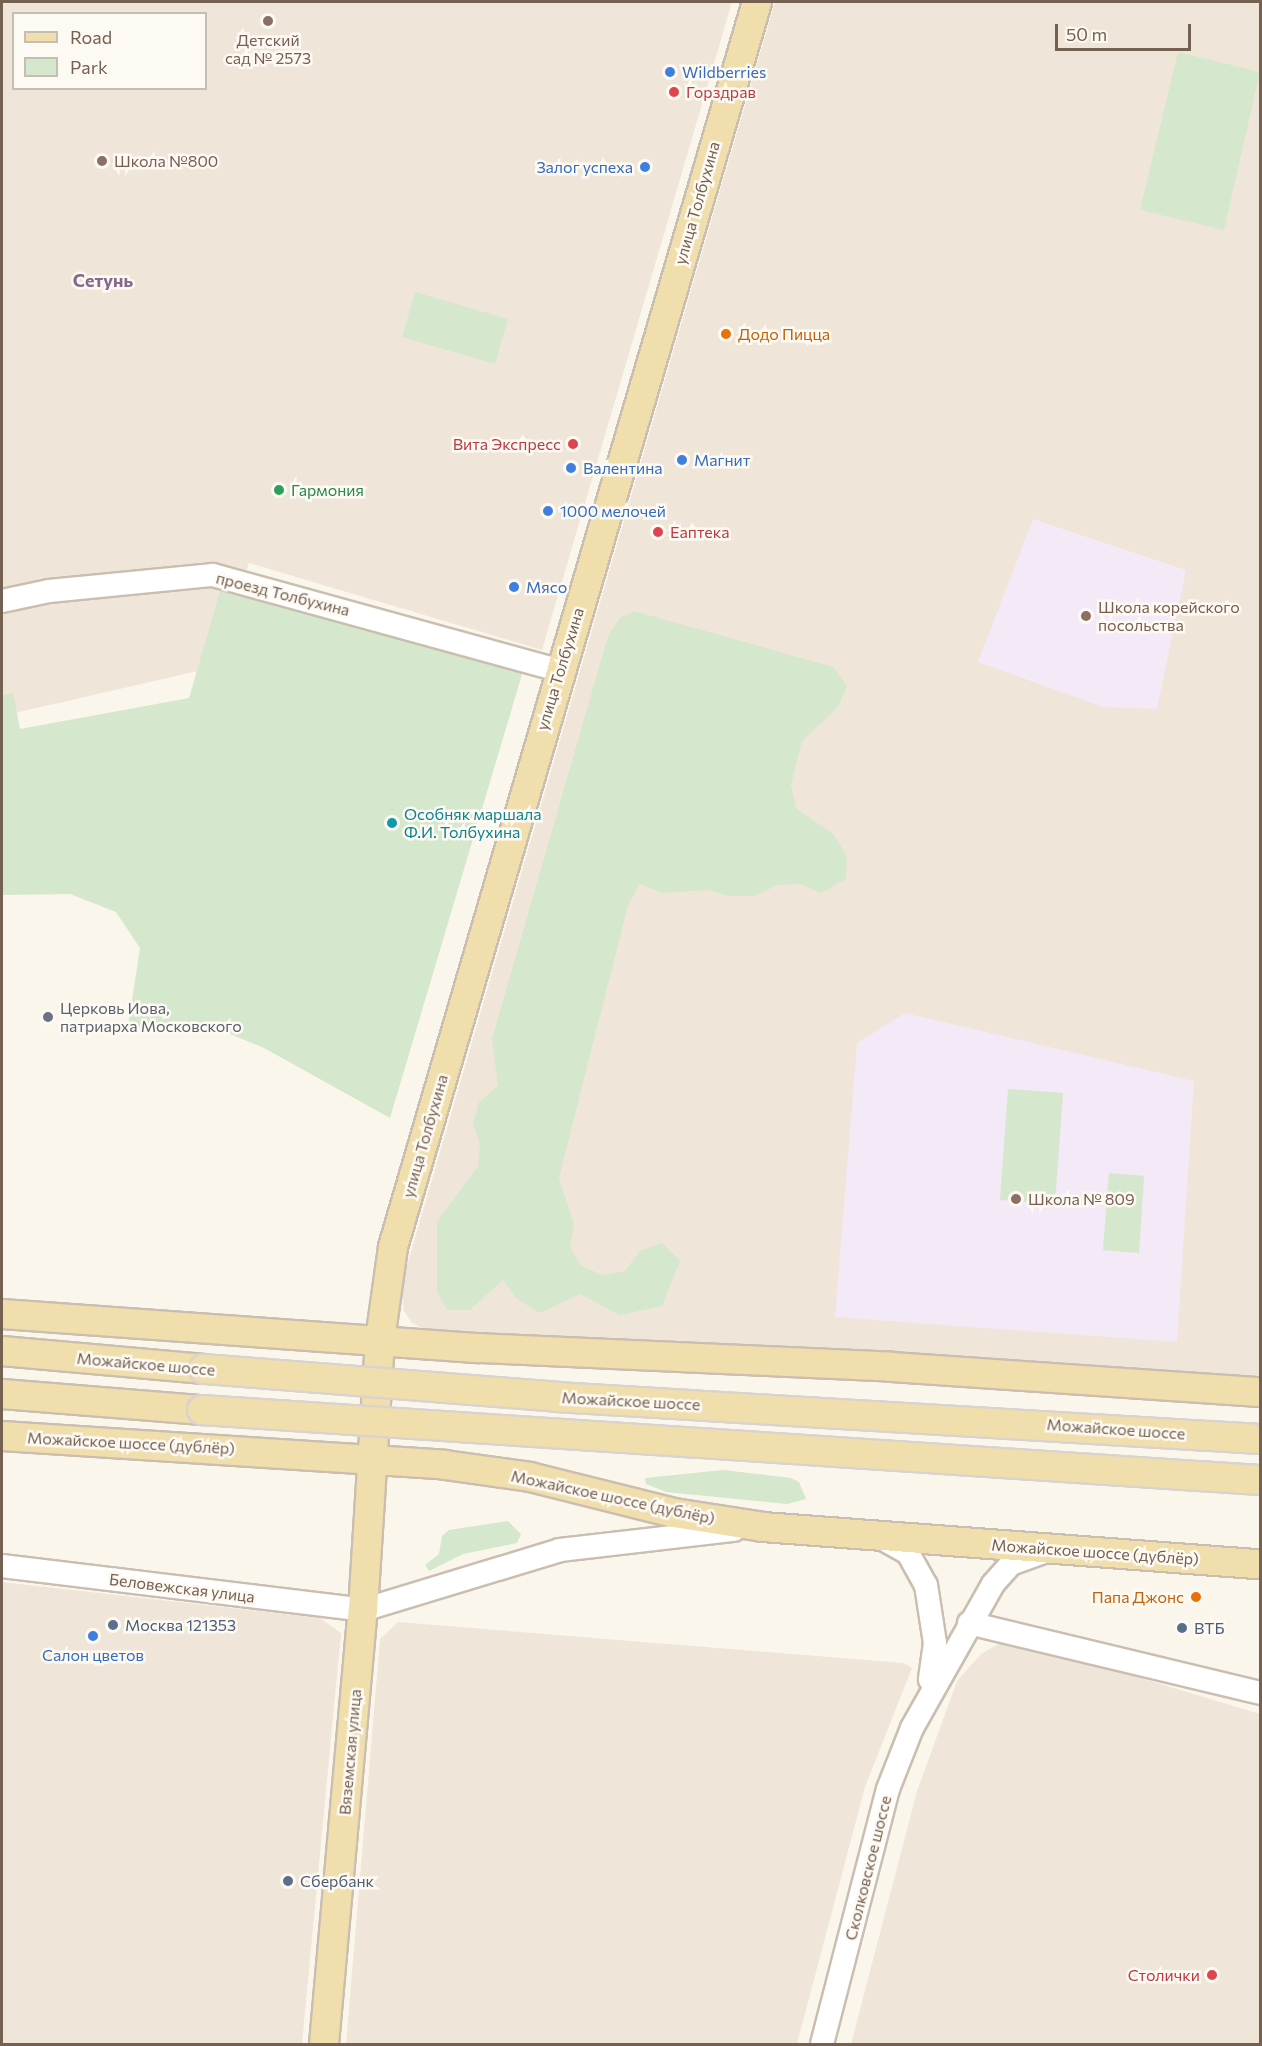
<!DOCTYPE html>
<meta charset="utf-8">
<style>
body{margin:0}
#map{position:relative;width:1262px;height:2046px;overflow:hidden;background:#fbf6ec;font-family:Commissioner,sans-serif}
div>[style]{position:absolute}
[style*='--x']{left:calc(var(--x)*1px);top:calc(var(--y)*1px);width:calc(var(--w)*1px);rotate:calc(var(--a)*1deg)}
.residential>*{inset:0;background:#efe6d9}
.education>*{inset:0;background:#f3e9f7}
.green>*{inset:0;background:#d5e7cc}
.roads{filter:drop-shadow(2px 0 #cabeb0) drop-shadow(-2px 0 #cabeb0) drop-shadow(0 2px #cabeb0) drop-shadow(0 -2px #cabeb0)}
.minor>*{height:22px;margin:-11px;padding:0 11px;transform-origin:11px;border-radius:11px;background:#fff}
.major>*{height:28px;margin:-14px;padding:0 14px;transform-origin:14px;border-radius:14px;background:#f1dead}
.bridges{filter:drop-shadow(2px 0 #d8d3cf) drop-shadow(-2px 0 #d8d3cf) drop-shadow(0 2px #d8d3cf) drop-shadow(0 -2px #d8d3cf)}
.major-bridge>*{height:28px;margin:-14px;padding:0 14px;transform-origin:14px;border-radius:14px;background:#f1dead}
.dots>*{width:16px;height:16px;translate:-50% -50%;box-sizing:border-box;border:3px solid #fdfaf3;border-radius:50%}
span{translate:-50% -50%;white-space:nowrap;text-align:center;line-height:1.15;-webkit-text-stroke:5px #fdfaf3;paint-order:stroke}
.education-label{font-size:16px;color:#785e54}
.left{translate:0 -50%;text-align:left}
.shop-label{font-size:16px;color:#366cbe}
.right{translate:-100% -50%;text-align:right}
.health-label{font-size:16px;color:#be3a42}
.street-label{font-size:16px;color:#746152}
.food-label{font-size:16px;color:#c56008}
.leisure-label{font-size:16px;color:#27864d}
.culture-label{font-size:16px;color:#0d838f}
.worship-label{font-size:16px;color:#5b616d}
.service-label{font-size:16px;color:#4e5e75}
.neighbourhood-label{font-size:18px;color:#866a8e;font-weight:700}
.frame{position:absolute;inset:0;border:3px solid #746152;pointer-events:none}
.legend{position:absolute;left:12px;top:12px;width:195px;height:78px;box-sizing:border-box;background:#fdfaf3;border:2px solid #c6bdb3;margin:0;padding:8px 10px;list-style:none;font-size:18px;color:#746152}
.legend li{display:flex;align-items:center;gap:12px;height:30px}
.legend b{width:30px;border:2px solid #c6bdb3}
.scale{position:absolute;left:1055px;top:24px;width:136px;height:27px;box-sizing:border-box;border:3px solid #746152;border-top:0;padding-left:8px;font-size:18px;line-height:21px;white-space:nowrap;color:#746152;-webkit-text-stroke:4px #fdfaf3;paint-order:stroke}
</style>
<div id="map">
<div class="residential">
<i style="clip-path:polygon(evenodd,2px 2px,732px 2px,542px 650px,249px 563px,211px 668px,2px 716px,2px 2px,14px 14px,206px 14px,206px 88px,14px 88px,14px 14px)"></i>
<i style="clip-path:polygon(775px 2px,1260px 2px,1260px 1383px,433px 1333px,412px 1323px,404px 1311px,401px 1286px)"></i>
<i style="clip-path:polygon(2px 1582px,320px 1618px,341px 1633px,302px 2044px,2px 2044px)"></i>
<i style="clip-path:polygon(398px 1622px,904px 1663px,912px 1668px,865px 1787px,797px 2044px,346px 2044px,380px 1639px)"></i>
<i style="clip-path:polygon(1008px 1638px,1260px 1714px,1260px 2044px,851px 2044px,917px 1791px,957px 1681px,981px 1654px)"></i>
</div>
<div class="education">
<i style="clip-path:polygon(1033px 519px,1186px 570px,1157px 709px,1103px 707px,978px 662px)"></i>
<i style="clip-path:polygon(905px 1013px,1194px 1081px,1177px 1342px,835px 1317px,857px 1043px)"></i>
</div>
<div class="green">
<i style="clip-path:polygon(1178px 52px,1260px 72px,1224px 230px,1140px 210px)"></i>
<i style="clip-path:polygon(415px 292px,508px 319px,495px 364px,402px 337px)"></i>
<i style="clip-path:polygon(221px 588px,523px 671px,390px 1118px,264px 1048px,218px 1029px,193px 1022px,168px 1031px,128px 1026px,140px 948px,116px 912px,70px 894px,2px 895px,2px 695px,13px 693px,20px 729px,189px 698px)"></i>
<i style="clip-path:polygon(634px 611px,833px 667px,847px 686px,838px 707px,802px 741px,791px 785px,796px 808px,834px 835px,847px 856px,846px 879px,821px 893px,800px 884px,777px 885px,755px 896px,729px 896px,708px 890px,662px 893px,640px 884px,628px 905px,559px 1178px,574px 1224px,570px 1247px,581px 1266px,603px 1275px,625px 1271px,640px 1251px,662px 1243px,680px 1261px,662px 1306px,620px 1315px,580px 1294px,540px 1313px,516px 1298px,503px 1280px,470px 1310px,447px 1310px,437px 1292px,437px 1222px,478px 1166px,480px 1145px,473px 1123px,479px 1102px,498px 1086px,492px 1039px,608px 636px,620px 618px)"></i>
<i style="clip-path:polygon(1008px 1089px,1063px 1093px,1055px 1204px,1000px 1200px)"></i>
<i style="clip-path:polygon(1109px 1173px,1144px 1176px,1139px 1253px,1103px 1250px)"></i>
<i style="clip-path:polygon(723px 1470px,791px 1478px,799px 1482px,806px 1499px,787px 1504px,666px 1492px,646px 1484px,645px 1478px)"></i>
<i style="clip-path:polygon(508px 1521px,521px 1534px,517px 1543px,463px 1554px,429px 1571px,425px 1565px,439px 1554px,442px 1536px,449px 1530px)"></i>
</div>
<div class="roads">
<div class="minor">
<i style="--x:2;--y:601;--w:48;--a:-12"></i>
<i style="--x:49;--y:591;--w:165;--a:-5.6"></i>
<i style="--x:213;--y:575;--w:358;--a:15.4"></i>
<i style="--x:881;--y:1538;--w:31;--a:29"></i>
<i style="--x:908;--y:1553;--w:37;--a:61"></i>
<i style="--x:926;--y:1585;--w:59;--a:81.2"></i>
<i style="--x:935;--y:1643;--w:37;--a:98"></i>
<i style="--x:2;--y:1566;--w:364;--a:6.9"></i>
<i style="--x:363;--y:1610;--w:206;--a:-16.9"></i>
<i style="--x:560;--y:1550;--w:175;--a:-6.6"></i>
<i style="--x:969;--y:1623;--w:299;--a:13.5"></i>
<i style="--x:822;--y:2044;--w:263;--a:-75.5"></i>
<i style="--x:888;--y:1789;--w:66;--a:-68.5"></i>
<i style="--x:912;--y:1728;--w:165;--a:-60.6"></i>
<i style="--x:993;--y:1584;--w:27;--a:-48"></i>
<i style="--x:1011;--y:1564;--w:38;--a:-20"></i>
</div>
<div class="major">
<i style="--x:2;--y:1314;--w:478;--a:4.1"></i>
<i style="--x:479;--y:1348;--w:412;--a:2.6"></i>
<i style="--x:891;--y:1367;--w:370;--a:3.9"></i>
<i style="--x:2;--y:1351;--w:203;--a:5.1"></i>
<i style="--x:2;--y:1394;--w:201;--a:4.6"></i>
<i style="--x:2;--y:1436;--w:444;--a:3.7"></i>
<i style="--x:445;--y:1465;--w:86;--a:8"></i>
<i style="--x:530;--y:1477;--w:148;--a:14"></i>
<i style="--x:674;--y:1513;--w:90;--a:8.9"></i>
<i style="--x:763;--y:1527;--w:498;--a:4.3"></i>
<i style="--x:324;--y:2044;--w:436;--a:-84.9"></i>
<i style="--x:363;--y:1610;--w:271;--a:-86.4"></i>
<i style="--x:380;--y:1340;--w:94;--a:-82"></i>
<i style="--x:393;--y:1247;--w:1297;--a:-73.7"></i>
</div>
</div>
<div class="bridges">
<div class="major-bridge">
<i style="--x:204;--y:1369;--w:353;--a:4.5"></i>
<i style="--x:556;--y:1397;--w:705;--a:3.41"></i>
<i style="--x:202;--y:1410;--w:1060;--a:3.79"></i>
</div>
</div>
<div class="dots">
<i style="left:268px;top:21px;background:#8d6e63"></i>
<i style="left:670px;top:72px;background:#3f7fe0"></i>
<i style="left:674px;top:92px;background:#e0444e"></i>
<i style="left:102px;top:161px;background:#8d6e63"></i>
<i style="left:645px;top:167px;background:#3f7fe0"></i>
<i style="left:726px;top:334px;background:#e8710a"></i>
<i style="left:573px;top:444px;background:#e0444e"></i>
<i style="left:682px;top:460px;background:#3f7fe0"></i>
<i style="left:571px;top:468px;background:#3f7fe0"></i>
<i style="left:279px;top:490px;background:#2e9e5b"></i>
<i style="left:548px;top:511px;background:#3f7fe0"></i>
<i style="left:658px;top:532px;background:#e0444e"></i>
<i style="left:514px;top:587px;background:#3f7fe0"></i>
<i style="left:1086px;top:616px;background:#8d6e63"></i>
<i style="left:392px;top:823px;background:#0f9aa8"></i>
<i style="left:48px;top:1017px;background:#6b7280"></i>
<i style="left:1016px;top:1199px;background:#8d6e63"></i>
<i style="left:1196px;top:1597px;background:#e8710a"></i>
<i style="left:113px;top:1625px;background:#5c6f8a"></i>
<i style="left:1182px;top:1628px;background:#5c6f8a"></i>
<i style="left:93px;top:1636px;background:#3f7fe0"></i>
<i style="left:288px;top:1881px;background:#5c6f8a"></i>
<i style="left:1212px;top:1975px;background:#e0444e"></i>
</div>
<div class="education-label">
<span style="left:268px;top:49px">Детский<br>сад № 2573</span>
<span class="left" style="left:114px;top:161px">Школа №800</span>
<span class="left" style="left:1098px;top:616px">Школа корейского<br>посольства</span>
<span class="left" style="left:1028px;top:1199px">Школа № 809</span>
</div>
<div class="shop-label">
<span class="left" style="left:682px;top:72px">Wildberries</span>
<span class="right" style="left:633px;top:167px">Залог успеха</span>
<span class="left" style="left:694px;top:460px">Магнит</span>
<span class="left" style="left:583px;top:468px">Валентина</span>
<span class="left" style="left:560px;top:511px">1000 мелочей</span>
<span class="left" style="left:526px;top:587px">Мясо</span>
<span style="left:93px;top:1655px">Салон цветов</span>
</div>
<div class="health-label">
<span class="left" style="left:686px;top:92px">Горздрав</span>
<span class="right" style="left:561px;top:444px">Вита Экспресс</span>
<span class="left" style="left:670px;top:532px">Еаптека</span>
<span class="right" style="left:1200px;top:1975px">Столички</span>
</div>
<div class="street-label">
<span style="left:697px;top:203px;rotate:-74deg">улица Толбухина</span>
<span style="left:283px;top:594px;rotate:14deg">проезд Толбухина</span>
<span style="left:560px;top:669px;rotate:-73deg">улица Толбухина</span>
<span style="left:425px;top:1136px;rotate:-74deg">улица Толбухина</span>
<span style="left:146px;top:1364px;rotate:5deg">Можайское шоссе</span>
<span style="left:631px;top:1401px;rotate:3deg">Можайское шоссе</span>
<span style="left:1116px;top:1429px;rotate:4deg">Можайское шоссе</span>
<span style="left:131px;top:1443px;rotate:3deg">Можайское шоссе (дублёр)</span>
<span style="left:613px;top:1497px;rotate:12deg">Можайское шоссе (дублёр)</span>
<span style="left:1095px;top:1552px;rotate:4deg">Можайское шоссе (дублёр)</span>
<span style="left:182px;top:1588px;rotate:7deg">Беловежская улица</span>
<span style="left:350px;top:1752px;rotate:-85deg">Вяземская улица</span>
<span style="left:868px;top:1868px;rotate:-76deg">Сколковское шоссе</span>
</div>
<div class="food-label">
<span class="left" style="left:738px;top:334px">Додо Пицца</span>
<span class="right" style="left:1184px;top:1597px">Папа Джонс</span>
</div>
<div class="leisure-label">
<span class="left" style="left:291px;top:490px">Гармония</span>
</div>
<div class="culture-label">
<span class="left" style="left:404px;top:823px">Особняк маршала<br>Ф.И. Толбухина</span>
</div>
<div class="worship-label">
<span class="left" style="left:60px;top:1017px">Церковь Иова,<br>патриарха Московского</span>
</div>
<div class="service-label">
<span class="left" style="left:125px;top:1625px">Москва 121353</span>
<span class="left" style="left:1194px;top:1628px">ВТБ</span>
<span class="left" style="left:300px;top:1881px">Сбербанк</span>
</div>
<div class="neighbourhood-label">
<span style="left:103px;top:280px">Сетунь</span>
</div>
<div class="frame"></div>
<ul class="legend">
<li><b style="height:8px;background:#f1dead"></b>Road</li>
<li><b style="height:16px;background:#d5e7cc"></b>Park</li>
</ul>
<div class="scale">50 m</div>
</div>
